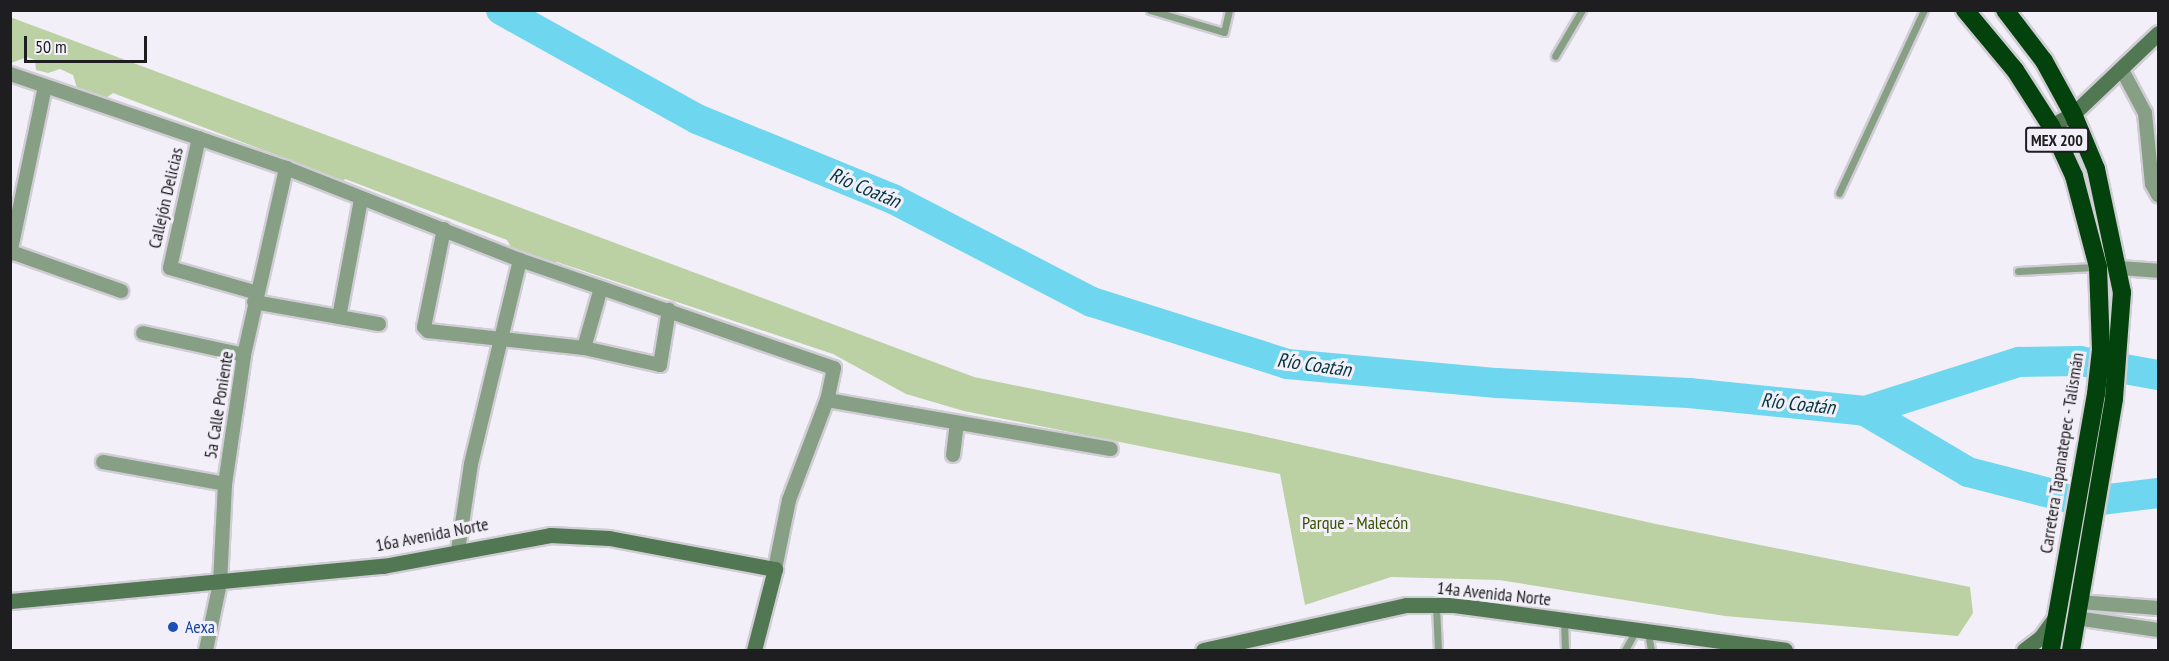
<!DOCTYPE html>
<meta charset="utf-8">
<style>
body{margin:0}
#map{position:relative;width:2169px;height:661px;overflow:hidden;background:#f2eff8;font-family:"PT Sans Narrow",sans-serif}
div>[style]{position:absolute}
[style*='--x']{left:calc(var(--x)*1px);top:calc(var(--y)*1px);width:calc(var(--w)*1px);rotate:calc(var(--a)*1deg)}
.green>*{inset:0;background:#bbd1a3}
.river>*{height:30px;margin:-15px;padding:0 15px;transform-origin:15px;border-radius:15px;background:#6ed6ef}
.roads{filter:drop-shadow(2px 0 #d0cdd5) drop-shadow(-2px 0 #d0cdd5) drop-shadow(0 2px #d0cdd5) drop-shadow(0 -2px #d0cdd5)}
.lane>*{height:7px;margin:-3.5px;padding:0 3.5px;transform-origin:3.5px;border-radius:3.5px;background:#869f85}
.street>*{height:14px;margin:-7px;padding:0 7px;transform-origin:7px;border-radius:7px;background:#869f85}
.secondary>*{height:15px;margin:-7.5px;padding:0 7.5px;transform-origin:7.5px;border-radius:7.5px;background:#527753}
.highway>*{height:18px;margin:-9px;padding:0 9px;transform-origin:9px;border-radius:9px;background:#03420d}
.dots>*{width:16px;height:16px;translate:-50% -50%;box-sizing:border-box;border:3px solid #f2eff8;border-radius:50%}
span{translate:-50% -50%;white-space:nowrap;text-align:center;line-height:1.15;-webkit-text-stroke:6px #f2eff8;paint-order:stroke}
.shield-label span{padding:2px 4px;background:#f2eff8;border:2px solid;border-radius:4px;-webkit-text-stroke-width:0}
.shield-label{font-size:16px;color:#1e1d20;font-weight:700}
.street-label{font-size:18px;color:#1e1d20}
.park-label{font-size:18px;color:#365200}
.transit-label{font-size:18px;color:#164399}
.left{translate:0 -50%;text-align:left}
.water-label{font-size:20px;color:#01353f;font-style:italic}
.frame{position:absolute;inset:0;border:12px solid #1e1d20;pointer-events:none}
.scale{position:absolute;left:24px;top:36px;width:123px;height:27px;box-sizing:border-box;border:3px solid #1e1d20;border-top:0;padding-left:8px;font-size:18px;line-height:21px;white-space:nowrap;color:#1e1d20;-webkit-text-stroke:4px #f2eff8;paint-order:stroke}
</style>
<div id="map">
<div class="green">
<i style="clip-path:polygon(10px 17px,974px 377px,1249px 433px,1656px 524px,1970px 587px,1973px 613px,1958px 636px,1725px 616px,1499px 580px,1391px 577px,1305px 605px,1280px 474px,964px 411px,906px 394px,833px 354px,557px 262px,540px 266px,516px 256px,507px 240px,345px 179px,336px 187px,302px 174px,303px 165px,113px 93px,106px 98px,77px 88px,73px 75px,60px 69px,48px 73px,36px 70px,35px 60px,27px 57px,11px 63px)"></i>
</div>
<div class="river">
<i style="--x:501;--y:10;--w:224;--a:29.1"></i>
<i style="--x:697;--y:119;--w:212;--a:22.2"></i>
<i style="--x:893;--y:199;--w:224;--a:27.4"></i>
<i style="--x:1092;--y:302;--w:205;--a:17.6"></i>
<i style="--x:1287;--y:364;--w:211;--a:5.2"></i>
<i style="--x:1497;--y:383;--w:192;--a:3"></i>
<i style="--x:1689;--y:393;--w:177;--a:5.8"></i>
<i style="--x:1865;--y:411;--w:162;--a:-17.7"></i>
<i style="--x:2019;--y:362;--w:61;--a:-0.9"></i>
<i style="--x:2080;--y:361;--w:79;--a:10.2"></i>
<i style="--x:1865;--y:411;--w:120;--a:30.6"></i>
<i style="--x:1968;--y:472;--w:120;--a:14.5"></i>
<i style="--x:2084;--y:502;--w:75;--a:-6.9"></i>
</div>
<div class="roads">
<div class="lane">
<i style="--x:1150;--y:10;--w:77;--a:16.6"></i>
<i style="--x:1224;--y:32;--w:23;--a:-77"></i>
<i style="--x:1555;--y:56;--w:53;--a:-59.6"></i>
<i style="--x:1839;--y:193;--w:202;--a:-65.1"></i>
<i style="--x:2018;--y:271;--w:77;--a:-3"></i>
<i style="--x:1436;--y:605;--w:45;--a:87.5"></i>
<i style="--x:1564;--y:621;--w:29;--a:88"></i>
<i style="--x:1648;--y:633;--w:17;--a:80"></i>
<i style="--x:1625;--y:650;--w:21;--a:-61"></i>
</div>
<div class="street">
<i style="--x:2122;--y:70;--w:49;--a:61.9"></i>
<i style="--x:2145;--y:113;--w:71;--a:84.4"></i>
<i style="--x:2152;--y:184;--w:13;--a:61"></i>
<i style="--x:10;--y:74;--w:292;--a:18.8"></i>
<i style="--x:286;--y:168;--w:251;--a:21.5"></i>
<i style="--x:520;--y:260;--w:332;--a:19"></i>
<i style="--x:834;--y:368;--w:33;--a:102"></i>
<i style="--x:827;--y:400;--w:107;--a:110.8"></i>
<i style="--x:789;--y:500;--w:70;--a:101.5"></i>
<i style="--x:199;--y:138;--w:133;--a:102.6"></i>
<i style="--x:170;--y:268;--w:91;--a:16"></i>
<i style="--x:444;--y:229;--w:100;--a:101.5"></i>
<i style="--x:424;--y:327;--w:6;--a:45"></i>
<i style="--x:428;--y:331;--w:157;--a:6.2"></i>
<i style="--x:584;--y:348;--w:78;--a:12.6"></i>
<i style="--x:660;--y:365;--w:56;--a:-80.7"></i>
<i style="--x:11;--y:252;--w:117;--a:19.5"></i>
<i style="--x:10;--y:254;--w:171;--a:-78.2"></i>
<i style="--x:2119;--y:268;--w:39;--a:4"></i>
<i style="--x:254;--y:302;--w:127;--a:10"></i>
<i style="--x:339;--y:317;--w:119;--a:-79.4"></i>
<i style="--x:143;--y:333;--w:103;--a:12.3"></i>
<i style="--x:584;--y:348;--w:62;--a:-74.2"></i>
<i style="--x:827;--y:400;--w:288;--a:9.8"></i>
<i style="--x:953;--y:455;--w:32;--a:-83"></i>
<i style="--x:103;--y:462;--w:124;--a:10.2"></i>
<i style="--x:458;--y:550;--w:87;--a:-81.4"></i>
<i style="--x:471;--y:464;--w:210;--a:-76.5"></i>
<i style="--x:2079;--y:602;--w:79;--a:4.3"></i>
<i style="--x:2076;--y:618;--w:83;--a:8.3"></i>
<i style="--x:206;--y:650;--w:68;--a:-78.2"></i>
<i style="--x:220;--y:583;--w:99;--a:-87.1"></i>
<i style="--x:225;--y:484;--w:130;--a:-81.6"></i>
<i style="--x:244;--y:355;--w:192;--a:-77.3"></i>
</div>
<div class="secondary">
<i style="--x:2051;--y:126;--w:25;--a:-29"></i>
<i style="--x:2073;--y:114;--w:117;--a:-43.6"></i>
<i style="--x:10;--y:601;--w:375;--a:-5.4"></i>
<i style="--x:383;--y:566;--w:170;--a:-10.5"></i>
<i style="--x:550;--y:535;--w:59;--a:2.9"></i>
<i style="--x:609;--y:538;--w:169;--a:10.6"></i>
<i style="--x:775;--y:569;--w:84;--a:104.5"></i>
<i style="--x:1203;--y:650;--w:208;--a:-12.5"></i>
<i style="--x:1406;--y:605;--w:48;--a:0"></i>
<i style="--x:1454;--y:605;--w:334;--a:7.7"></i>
<i style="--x:2024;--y:650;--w:21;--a:-37"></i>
<i style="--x:2041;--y:637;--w:26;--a:-54"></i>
</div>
<div class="highway">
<i style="--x:1965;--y:10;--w:78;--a:50.2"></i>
<i style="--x:2015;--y:70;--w:67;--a:57.3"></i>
<i style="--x:2051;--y:126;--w:55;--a:65.3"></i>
<i style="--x:2074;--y:176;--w:94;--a:75.2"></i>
<i style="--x:2098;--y:267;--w:83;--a:87.9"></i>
<i style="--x:2101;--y:350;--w:44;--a:96.5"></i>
<i style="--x:2096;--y:394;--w:260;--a:100"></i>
<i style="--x:2005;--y:10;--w:64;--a:52.6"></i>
<i style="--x:2044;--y:61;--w:60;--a:61.3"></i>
<i style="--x:2073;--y:114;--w:60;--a:67.3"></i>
<i style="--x:2096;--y:169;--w:126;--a:78.1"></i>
<i style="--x:2122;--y:292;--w:107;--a:94.3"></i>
<i style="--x:2114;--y:399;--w:255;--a:99.7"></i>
</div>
</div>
<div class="dots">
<i style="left:173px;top:627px;background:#1a4fb4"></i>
</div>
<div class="shield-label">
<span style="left:2057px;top:140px">MEX 200</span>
</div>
<div class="street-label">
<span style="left:166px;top:198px;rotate:-77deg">Callejón Delicias</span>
<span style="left:219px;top:405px;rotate:-81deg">5a Calle Poniente</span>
<span style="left:2062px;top:453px;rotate:-81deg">Carretera Tapanatepec - Talismán</span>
<span style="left:432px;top:535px;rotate:-11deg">16a Avenida Norte</span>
<span style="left:1494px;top:594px;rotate:6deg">14a Avenida Norte</span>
</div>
<div class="park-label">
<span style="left:1355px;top:523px">Parque - Malecón</span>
</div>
<div class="transit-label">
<span class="left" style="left:185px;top:627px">Aexa</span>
</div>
<div class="water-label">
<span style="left:865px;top:188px;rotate:23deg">Río Coatán</span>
<span style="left:1314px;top:365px;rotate:8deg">Río Coatán</span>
<span style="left:1798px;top:404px;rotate:6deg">Río Coatán</span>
</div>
<div class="frame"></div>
<div class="scale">50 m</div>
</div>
